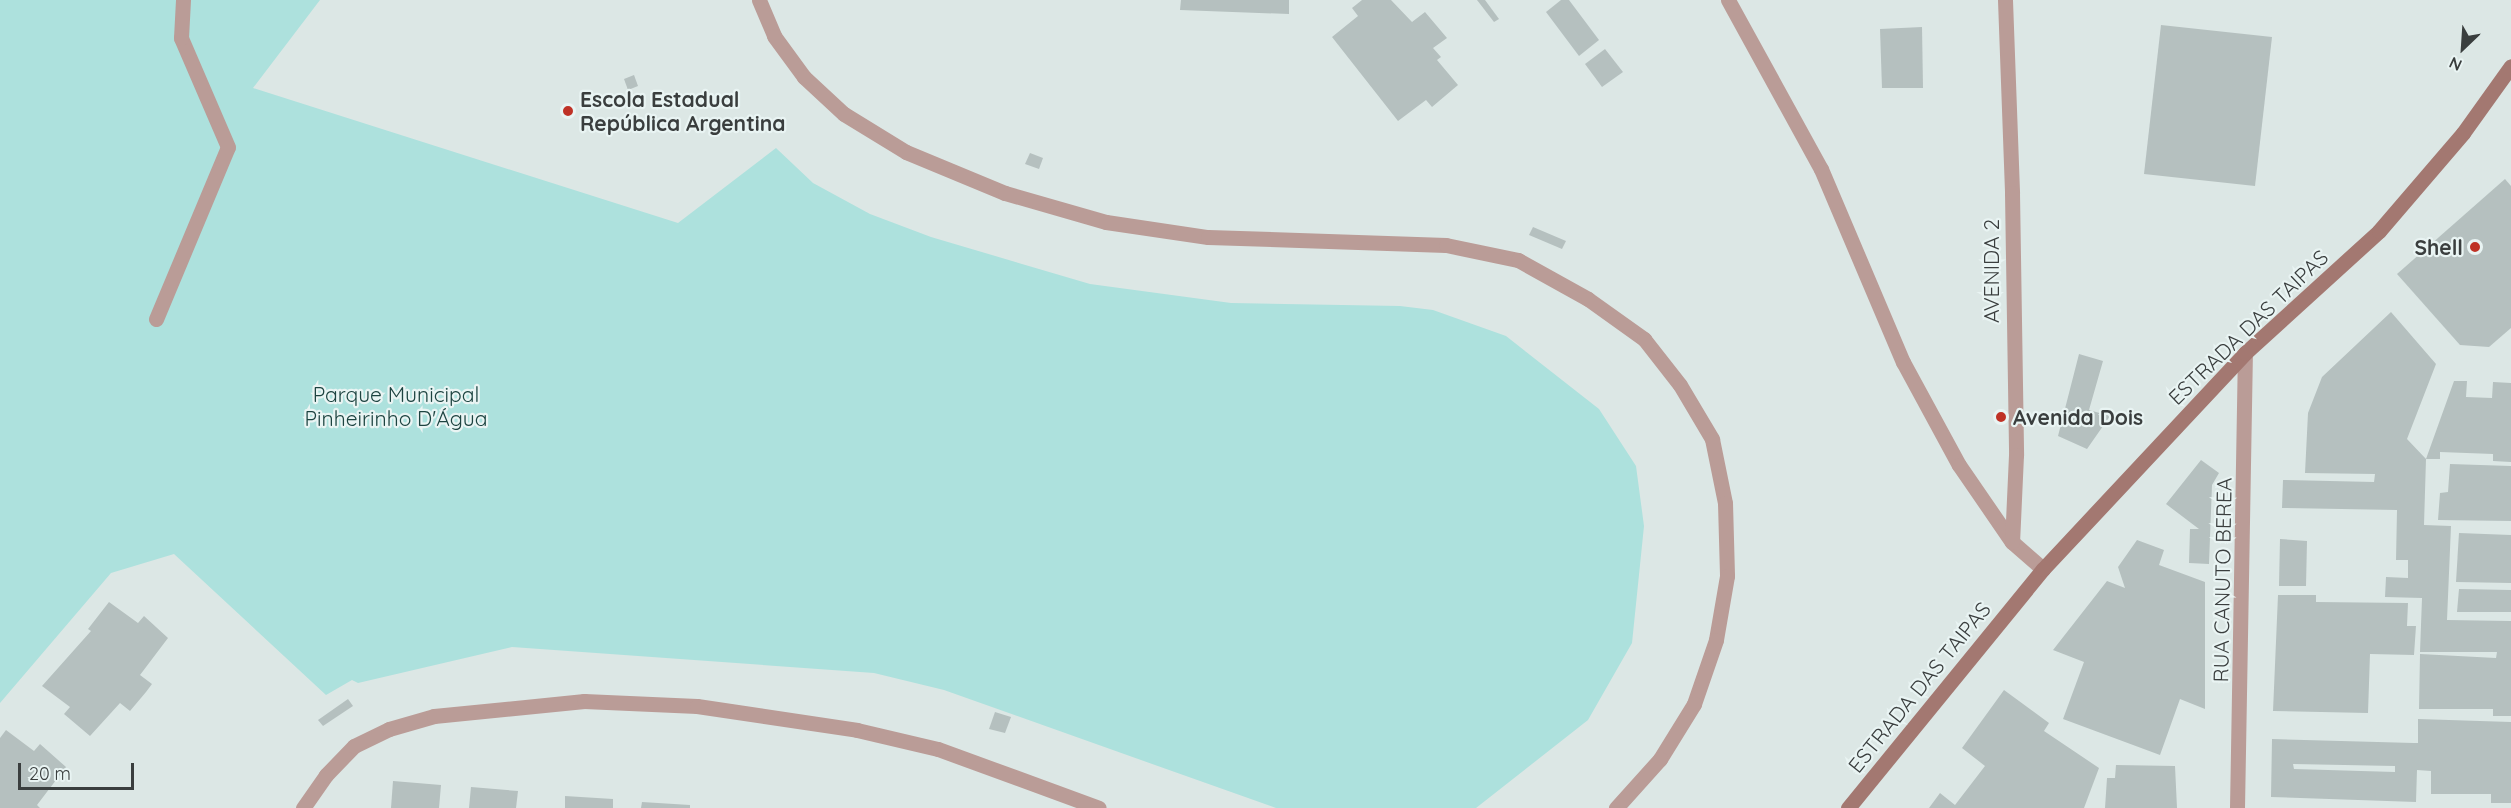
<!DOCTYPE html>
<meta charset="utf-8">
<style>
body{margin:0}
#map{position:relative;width:2511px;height:808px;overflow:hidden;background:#dce7e5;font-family:Quicksand,sans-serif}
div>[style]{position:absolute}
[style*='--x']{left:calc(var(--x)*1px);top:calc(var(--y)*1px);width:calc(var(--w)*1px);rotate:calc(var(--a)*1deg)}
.green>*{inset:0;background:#ade1dd}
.building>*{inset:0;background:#b5c0bf}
.service>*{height:15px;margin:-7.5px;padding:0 7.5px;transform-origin:7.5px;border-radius:7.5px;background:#ba9c97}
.minor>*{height:15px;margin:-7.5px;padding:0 7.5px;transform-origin:7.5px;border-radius:7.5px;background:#ba9c97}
.secondary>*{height:15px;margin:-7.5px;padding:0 7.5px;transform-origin:7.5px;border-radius:7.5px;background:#a37871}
.dots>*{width:16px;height:16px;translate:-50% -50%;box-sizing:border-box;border:3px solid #e9f4f3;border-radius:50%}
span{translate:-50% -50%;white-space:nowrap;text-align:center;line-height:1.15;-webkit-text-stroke:4.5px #e9f4f3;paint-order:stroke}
.poi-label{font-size:21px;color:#3a3e3e;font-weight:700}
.left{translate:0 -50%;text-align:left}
.right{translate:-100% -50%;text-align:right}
.street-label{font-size:21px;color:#3a3e3e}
.park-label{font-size:21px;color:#1c4340}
.north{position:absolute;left:2433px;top:18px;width:60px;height:60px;-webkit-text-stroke:4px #e9f4f3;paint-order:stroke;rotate:205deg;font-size:16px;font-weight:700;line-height:24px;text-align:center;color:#3a3e3e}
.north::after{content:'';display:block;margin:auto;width:21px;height:27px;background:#3a3e3e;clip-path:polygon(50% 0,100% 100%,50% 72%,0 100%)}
.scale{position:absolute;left:18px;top:763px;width:116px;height:27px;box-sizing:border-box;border:3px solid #3a3e3e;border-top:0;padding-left:8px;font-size:18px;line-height:21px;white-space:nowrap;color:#3a3e3e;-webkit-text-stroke:4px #e9f4f3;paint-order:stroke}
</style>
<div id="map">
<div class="green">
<i style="clip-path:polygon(0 0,320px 0,253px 88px,678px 223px,776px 148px,813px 183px,870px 214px,931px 237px,1090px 284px,1231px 303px,1400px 306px,1433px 310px,1506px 336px,1599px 409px,1636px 466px,1644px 526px,1632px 643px,1588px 720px,1476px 808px,1276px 808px,944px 690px,874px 673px,512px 647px,358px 683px,352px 680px,326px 695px,174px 554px,111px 573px,0 703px)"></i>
</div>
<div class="building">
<i style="clip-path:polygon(1181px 0,1289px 0,1289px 14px,1180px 10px)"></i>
<i style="clip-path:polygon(1362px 0,1391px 0,1412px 22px,1425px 12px,1447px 38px,1433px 48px,1441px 57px,1437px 60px,1458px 85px,1432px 107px,1426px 100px,1398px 121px,1332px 37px,1358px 16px,1352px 8px)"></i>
<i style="clip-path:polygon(1477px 0,1485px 0,1499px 19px,1494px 22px)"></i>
<i style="clip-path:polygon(1561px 0,1569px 0,1599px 40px,1579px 56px,1546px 12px)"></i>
<i style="clip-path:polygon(2161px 25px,2272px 37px,2255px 186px,2144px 174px)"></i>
<i style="clip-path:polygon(1922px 27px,1923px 88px,1882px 88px,1880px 29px)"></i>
<i style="clip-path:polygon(1605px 49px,1623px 72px,1602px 87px,1585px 64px)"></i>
<i style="clip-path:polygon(634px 75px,638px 86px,628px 90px,624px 79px)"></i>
<i style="clip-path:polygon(1030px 153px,1043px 158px,1039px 169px,1025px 164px)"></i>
<i style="clip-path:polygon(2505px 179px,2511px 186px,2511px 328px,2489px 347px,2460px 345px,2397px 274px)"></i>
<i style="clip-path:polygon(1533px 227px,1566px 241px,1562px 249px,1529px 235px)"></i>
<i style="clip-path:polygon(2391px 312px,2436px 364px,2407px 439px,2426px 459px,2454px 381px,2467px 381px,2466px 397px,2492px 398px,2493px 382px,2511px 383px,2511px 462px,2493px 461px,2493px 454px,2440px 452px,2440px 459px,2426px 459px,2424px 525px,2451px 526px,2447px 620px,2511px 621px,2511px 716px,2493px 716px,2493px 709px,2419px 709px,2420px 654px,2496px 658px,2497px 652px,2420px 652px,2422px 598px,2385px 597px,2386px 577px,2408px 578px,2408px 560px,2396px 560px,2397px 510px,2282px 508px,2283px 480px,2374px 482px,2375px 474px,2305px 473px,2308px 413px,2322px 377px)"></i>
<i style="clip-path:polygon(2079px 354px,2103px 361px,2089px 410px,2110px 416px,2087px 449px,2058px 436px)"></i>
<i style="clip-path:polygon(2201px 460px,2219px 473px,2212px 485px,2209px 564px,2189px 563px,2190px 529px,2199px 529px,2166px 504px)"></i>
<i style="clip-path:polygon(2450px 464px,2511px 466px,2511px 521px,2438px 520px,2440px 493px,2448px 492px)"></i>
<i style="clip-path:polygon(2459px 533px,2511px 535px,2511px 583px,2456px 582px)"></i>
<i style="clip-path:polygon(2280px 539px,2307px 541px,2306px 586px,2279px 586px)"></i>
<i style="clip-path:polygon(2137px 540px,2164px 550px,2159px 565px,2205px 582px,2205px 709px,2180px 699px,2160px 755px,2063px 719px,2084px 662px,2053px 650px,2107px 581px,2125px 588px,2118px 567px)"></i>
<i style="clip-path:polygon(2459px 589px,2511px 590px,2511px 612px,2457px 612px)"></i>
<i style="clip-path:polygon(2278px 595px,2316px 595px,2316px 602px,2408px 603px,2407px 626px,2416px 626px,2414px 655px,2370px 654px,2368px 713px,2273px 711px)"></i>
<i style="clip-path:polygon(109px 602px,138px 623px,144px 616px,168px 638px,140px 675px,152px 684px,146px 692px,130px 711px,120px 703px,90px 736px,64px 714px,70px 707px,42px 686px,91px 631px,88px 629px)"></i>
<i style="clip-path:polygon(2004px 690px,2049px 723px,2044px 731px,2099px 768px,2084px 808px,1929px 808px,1940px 793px,1955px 805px,1985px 766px,1962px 748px)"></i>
<i style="clip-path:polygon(348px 699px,353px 706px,323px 726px,318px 720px)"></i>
<i style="clip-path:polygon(995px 712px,1011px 717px,1005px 733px,989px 729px)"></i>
<i style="clip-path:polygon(evenodd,2418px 719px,2511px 722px,2511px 803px,2491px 803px,2491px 794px,2431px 794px,2431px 771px,2417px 770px,2416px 802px,2271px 797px,2272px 739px,2414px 743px,2418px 743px,2418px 719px,2293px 764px,2395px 766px,2395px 772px,2294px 769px,2293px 764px)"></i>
<i style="clip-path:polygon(6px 730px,34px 751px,40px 744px,66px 767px,37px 805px,40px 808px,0 808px,0 738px)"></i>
<i style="clip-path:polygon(2116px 765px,2175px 766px,2177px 808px,2105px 808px,2107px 778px,2115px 778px)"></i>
<i style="clip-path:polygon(393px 781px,441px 785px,439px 808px,391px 808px)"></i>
<i style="clip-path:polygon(471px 787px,518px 791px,516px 808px,469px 808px)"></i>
<i style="clip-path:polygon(565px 796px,613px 799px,613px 808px,565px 808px)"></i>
<i style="clip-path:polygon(642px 802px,690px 805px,690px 808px,641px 808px)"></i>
</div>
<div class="service">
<i style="--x:156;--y:319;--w:186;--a:-67.3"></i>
<i style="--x:228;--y:147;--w:119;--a:-113.3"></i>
<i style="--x:181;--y:38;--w:38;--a:-87"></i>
</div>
<div class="minor">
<i style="--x:759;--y:0;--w:39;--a:67"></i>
<i style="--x:774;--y:36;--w:51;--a:53.8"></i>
<i style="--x:804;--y:77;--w:54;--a:42.8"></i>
<i style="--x:844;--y:114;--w:73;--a:31.5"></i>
<i style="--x:906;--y:152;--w:107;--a:22.5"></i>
<i style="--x:1005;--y:193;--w:105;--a:16"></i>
<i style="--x:1106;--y:222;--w:103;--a:8.4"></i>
<i style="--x:1208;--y:237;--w:238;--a:1.9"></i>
<i style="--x:1446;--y:245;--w:74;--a:11.8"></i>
<i style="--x:1518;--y:260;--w:80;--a:29.1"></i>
<i style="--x:1588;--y:299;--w:69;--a:35.5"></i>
<i style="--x:1644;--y:339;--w:58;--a:52"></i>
<i style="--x:1680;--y:385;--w:63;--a:59.3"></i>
<i style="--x:1712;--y:439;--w:65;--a:78.5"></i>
<i style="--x:1725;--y:503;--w:73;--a:88.4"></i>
<i style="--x:1727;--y:576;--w:65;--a:99.8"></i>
<i style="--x:1716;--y:640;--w:68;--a:109"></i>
<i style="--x:1694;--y:704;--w:65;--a:121.7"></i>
<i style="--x:1660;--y:759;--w:66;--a:131.9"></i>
<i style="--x:1728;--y:0;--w:193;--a:61.2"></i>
<i style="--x:1821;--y:169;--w:210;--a:67"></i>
<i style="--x:1903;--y:362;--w:117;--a:61.5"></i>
<i style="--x:1959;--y:465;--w:93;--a:55.5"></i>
<i style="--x:2012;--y:542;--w:41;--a:41.1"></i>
<i style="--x:2005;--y:0;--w:193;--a:87.9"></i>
<i style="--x:2012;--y:193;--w:262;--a:89.1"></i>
<i style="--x:2016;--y:455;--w:87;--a:92.6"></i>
<i style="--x:303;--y:808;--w:40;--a:-55.1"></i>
<i style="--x:326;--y:775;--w:40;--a:-46"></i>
<i style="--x:354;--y:746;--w:39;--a:-26"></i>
<i style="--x:389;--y:729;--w:47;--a:-16.1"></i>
<i style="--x:434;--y:716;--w:151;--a:-5.7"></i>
<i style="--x:584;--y:701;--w:113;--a:2.5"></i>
<i style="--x:697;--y:706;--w:162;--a:8.5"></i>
<i style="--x:857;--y:730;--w:83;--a:13.2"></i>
<i style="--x:938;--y:749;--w:171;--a:20.1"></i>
<i style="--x:2237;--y:808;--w:455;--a:-89"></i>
</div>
<div class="secondary">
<i style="--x:1848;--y:808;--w:308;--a:-50.8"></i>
<i style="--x:2043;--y:569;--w:296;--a:-46.9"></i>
<i style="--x:2245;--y:353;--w:181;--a:-42.3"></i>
<i style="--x:2379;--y:231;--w:129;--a:-49.4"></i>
<i style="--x:2463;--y:133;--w:82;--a:-54.4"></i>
</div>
<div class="dots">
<i style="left:568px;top:111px;background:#bf3226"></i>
<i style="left:2475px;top:247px;background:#bf3226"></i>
<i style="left:2001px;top:417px;background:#bf3226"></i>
</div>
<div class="poi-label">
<span class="left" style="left:580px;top:111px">Escola Estadual<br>República Argentina</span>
<span class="right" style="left:2463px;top:247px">Shell</span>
<span class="left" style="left:2013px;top:417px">Avenida Dois</span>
</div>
<div class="street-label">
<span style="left:1991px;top:271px;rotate:-90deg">AVENIDA 2</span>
<span style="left:2248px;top:327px;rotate:-44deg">ESTRADA DAS TAIPAS</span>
<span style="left:2222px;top:580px;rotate:-89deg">RUA CANUTO BEREA</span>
<span style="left:1919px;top:687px;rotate:-51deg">ESTRADA DAS TAIPAS</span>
</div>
<div class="park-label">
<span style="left:396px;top:406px">Parque Municipal<br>Pinheirinho D'Água</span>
</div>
<div class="north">N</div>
<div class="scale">20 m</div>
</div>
